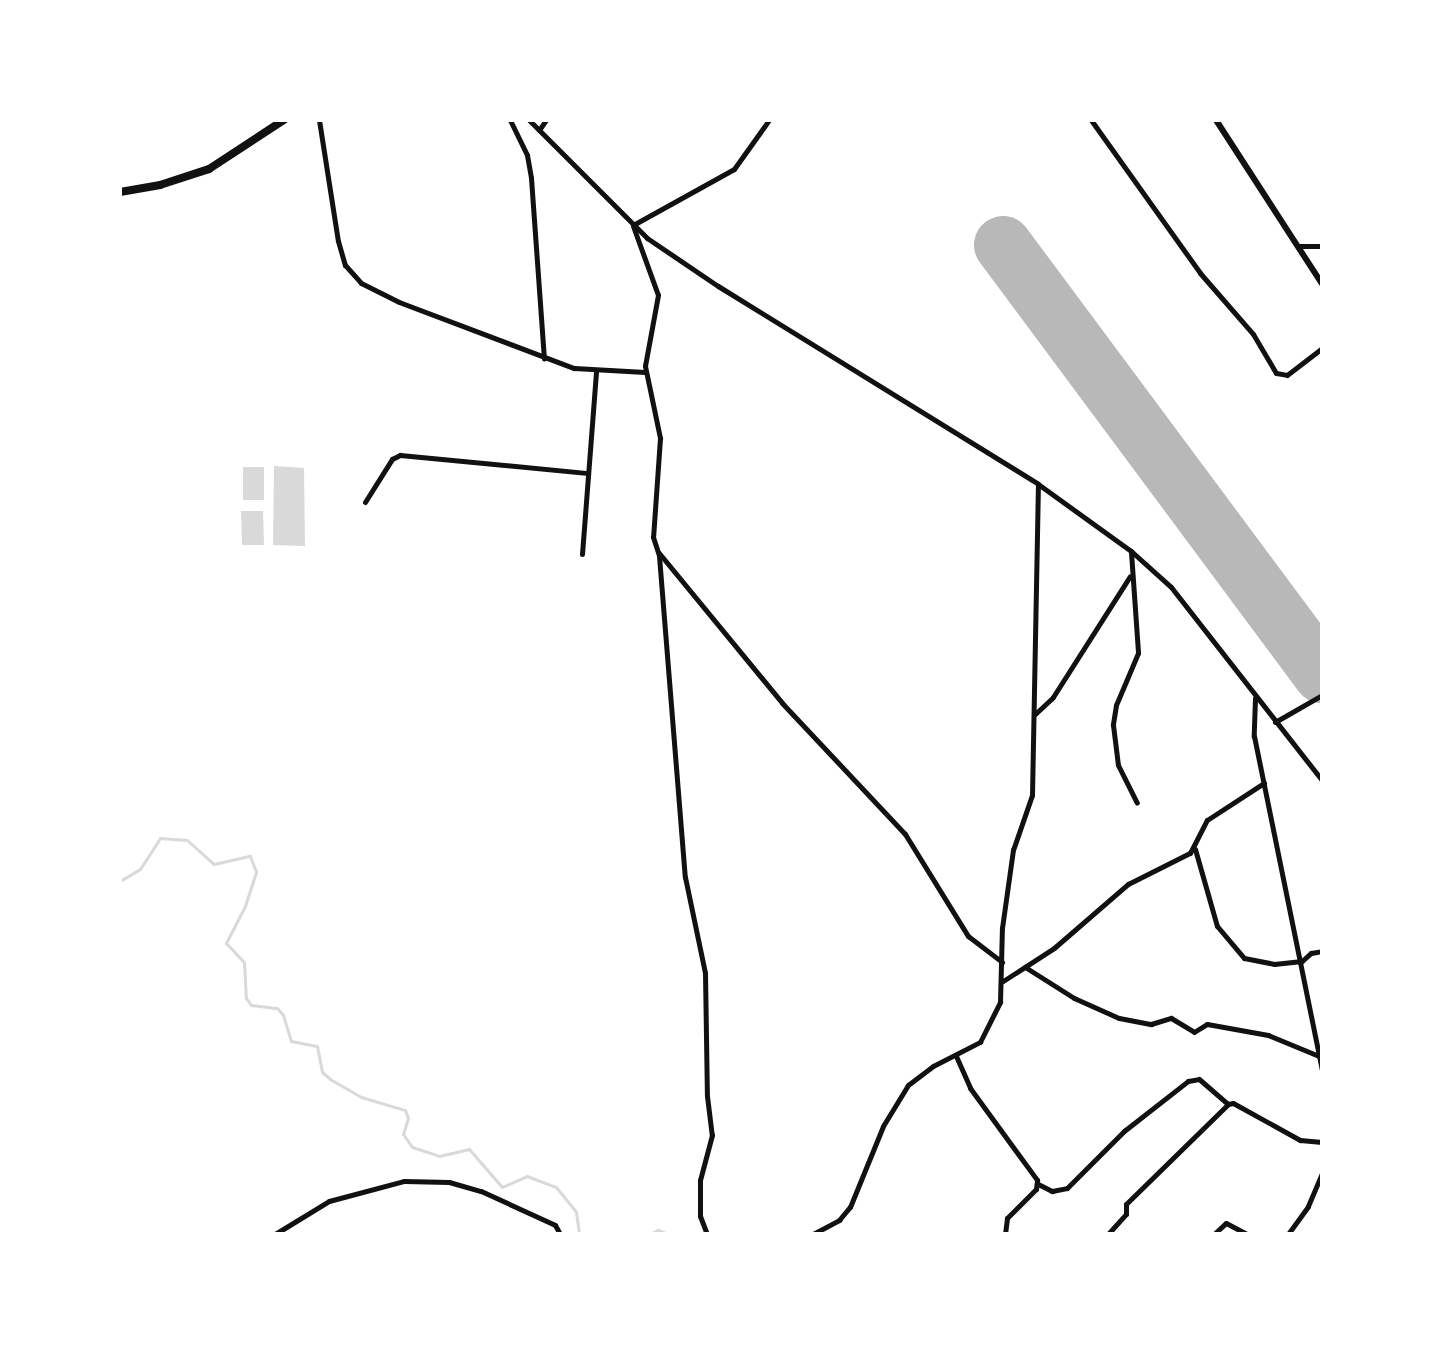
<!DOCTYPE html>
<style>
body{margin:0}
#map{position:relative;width:1442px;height:1354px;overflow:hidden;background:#fff;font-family:Manrope,sans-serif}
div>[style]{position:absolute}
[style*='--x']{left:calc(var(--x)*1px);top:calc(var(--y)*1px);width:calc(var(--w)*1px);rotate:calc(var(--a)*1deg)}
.water>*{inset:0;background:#d9d9d9}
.stream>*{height:3px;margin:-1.5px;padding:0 1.5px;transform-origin:1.5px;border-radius:1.5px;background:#d9d9d9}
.runway>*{height:58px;margin:-29px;padding:0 29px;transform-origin:29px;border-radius:29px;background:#b8b8b8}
.minor>*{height:5px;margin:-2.5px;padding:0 2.5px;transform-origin:2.5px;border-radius:2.5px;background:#111}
.tertiary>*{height:6px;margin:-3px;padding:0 3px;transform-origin:3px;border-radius:3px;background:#111}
.trunk>*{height:8px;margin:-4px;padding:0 4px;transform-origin:4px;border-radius:4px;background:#111}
span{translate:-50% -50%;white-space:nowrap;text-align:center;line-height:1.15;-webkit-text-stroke:7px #fff;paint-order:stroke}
.frame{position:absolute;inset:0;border:122px solid #fff;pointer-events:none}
</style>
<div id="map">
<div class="water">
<i style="clip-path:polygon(274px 466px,304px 468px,305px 546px,273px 545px)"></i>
<i style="clip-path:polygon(243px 467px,264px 467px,264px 500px,243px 500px)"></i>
<i style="clip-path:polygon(241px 511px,263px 511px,264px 545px,242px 545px)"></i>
</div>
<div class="stream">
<i style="--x:120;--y:881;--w:23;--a:-31"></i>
<i style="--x:140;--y:869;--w:37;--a:-57"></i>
<i style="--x:160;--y:838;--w:27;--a:4"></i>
<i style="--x:187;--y:840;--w:36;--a:42"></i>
<i style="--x:214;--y:864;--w:37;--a:-13"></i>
<i style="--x:250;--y:856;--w:17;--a:69"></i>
<i style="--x:256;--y:872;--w:36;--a:108"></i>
<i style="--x:245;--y:906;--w:42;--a:117.2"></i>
<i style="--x:226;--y:943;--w:26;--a:47"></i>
<i style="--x:244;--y:962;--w:36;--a:87"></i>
<i style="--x:246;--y:998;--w:9;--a:54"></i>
<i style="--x:251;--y:1005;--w:26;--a:7"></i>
<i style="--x:277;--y:1008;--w:9;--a:49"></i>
<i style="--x:283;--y:1015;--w:27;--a:73"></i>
<i style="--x:291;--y:1041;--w:26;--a:11"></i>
<i style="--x:317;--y:1046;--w:26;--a:79"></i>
<i style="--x:322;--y:1072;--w:11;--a:41"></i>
<i style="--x:330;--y:1079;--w:36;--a:30"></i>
<i style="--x:361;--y:1097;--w:46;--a:16.5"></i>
<i style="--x:405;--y:1110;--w:9;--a:69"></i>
<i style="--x:408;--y:1118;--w:17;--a:107"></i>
<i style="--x:403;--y:1134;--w:16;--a:55"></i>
<i style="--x:412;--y:1147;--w:28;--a:18"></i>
<i style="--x:439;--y:1156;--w:31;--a:-13"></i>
<i style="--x:469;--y:1149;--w:50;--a:49"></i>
<i style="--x:502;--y:1187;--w:27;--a:-24"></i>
<i style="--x:527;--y:1176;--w:31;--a:21"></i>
<i style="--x:556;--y:1187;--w:32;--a:51"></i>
<i style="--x:576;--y:1212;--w:22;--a:82"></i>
<i style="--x:650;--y:1234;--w:9;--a:-27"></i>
<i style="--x:658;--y:1230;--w:11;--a:22"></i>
</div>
<div class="runway">
<i style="--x:1003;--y:245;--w:535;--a:53.37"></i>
</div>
<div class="minor">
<i style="--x:319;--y:120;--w:122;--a:81.1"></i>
<i style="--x:338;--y:241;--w:25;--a:74"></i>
<i style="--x:345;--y:265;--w:24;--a:48"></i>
<i style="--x:361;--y:283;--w:42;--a:26.6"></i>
<i style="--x:399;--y:302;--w:187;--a:20.7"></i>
<i style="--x:574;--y:368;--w:71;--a:3.2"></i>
<i style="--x:510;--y:120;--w:39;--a:64"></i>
<i style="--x:527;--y:155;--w:23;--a:80"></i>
<i style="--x:531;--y:178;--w:181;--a:85.9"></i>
<i style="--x:529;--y:120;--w:167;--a:45"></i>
<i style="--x:647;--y:238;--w:86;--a:34.1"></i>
<i style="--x:718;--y:286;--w:376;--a:31.7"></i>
<i style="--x:1038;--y:484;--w:115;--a:35.8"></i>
<i style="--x:1131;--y:551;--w:54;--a:42"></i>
<i style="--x:1171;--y:587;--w:245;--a:52"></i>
<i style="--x:1091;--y:120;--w:188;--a:54.5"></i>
<i style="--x:1200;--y:273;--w:81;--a:49"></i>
<i style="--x:1253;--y:334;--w:45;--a:59.5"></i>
<i style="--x:1276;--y:373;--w:11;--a:10"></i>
<i style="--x:1287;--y:375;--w:44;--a:-37.6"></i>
<i style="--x:539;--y:130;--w:12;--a:-55"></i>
<i style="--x:633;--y:225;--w:115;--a:-29"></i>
<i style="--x:734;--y:169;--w:60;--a:-54.5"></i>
<i style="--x:633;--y:226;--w:73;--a:70.1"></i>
<i style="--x:658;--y:295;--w:72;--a:100.4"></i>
<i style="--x:645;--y:366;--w:74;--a:78.2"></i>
<i style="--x:660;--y:438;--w:99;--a:94"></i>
<i style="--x:653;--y:537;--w:20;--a:72"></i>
<i style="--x:659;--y:556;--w:322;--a:85.4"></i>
<i style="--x:685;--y:877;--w:98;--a:78.2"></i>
<i style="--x:705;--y:973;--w:123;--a:89.1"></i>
<i style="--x:707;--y:1096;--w:39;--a:83"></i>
<i style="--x:712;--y:1135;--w:47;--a:104.9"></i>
<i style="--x:700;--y:1180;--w:36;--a:90"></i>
<i style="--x:700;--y:1216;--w:19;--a:69"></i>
<i style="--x:1298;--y:246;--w:24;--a:0"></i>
<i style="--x:365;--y:502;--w:51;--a:-57.9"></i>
<i style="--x:392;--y:459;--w:9;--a:-27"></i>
<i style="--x:400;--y:455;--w:189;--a:5.5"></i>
<i style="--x:1131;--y:552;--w:101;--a:86"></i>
<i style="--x:1138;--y:653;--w:56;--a:112.9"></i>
<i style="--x:1116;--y:705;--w:20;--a:99"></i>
<i style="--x:1113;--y:725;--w:40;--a:82.9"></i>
<i style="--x:1118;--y:765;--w:42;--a:63.4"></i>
<i style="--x:659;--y:553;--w:194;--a:50.6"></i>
<i style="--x:782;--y:703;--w:180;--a:46.8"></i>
<i style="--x:905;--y:834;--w:120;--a:58.3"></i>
<i style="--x:968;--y:936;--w:43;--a:37.4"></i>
<i style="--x:582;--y:554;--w:183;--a:-85.6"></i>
<i style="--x:1255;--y:698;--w:38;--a:92"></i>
<i style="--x:1254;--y:736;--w:341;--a:78.5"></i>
<i style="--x:1034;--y:715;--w:26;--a:-43"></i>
<i style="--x:1053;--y:697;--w:143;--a:-57.5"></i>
<i style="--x:1275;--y:722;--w:54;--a:-29.9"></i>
<i style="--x:1195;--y:849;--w:80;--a:74.1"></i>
<i style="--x:1217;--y:926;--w:42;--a:49.8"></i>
<i style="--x:1244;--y:958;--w:31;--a:11"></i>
<i style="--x:1274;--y:964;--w:28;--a:-6"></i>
<i style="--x:1302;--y:961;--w:12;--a:-42"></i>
<i style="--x:1311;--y:953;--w:11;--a:-10"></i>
<i style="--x:1025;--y:967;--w:58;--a:32.3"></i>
<i style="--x:1074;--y:998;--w:49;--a:24"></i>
<i style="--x:1119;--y:1018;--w:33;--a:11"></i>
<i style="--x:1151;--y:1024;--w:21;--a:-17"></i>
<i style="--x:1171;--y:1018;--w:27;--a:31"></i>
<i style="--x:1194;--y:1032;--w:15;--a:-32"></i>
<i style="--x:1207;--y:1024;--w:62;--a:10.2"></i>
<i style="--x:1268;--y:1035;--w:57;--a:22.5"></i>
<i style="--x:1003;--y:981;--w:61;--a:-32.9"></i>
<i style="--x:1054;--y:948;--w:98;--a:-40.9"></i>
<i style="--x:1128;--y:884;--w:69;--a:-26.6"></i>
<i style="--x:1190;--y:853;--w:37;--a:-63"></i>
<i style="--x:1207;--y:820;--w:68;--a:-33"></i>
<i style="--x:956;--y:1056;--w:35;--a:66"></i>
<i style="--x:970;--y:1088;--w:114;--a:53.9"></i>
<i style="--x:1037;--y:1180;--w:9;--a:96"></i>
<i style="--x:1036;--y:1189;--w:41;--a:135"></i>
<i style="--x:1007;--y:1218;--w:16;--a:97"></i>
<i style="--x:1038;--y:1184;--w:16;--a:27"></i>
<i style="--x:1052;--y:1191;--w:15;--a:-11"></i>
<i style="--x:1067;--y:1188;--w:81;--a:-45"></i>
<i style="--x:1124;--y:1131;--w:81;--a:-38"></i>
<i style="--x:1188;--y:1081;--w:11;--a:-10"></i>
<i style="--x:1199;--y:1079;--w:38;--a:41"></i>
<i style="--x:275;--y:1234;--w:63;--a:-31.4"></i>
<i style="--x:329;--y:1201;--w:78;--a:-14.9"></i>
<i style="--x:404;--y:1181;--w:45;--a:1.3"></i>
<i style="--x:449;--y:1182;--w:33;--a:16"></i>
<i style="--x:481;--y:1191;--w:81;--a:24.7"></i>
<i style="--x:555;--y:1225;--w:10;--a:61"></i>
<i style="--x:813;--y:1234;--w:30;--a:-28"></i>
<i style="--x:839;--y:1220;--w:17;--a:-50"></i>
<i style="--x:850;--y:1207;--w:87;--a:-67.8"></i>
<i style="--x:883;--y:1126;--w:48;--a:-58.6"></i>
<i style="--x:908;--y:1085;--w:31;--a:-37"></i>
<i style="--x:933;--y:1066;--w:53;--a:-27.1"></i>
<i style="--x:980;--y:1042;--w:45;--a:-63.4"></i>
<i style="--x:1000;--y:1002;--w:74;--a:-88.5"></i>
<i style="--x:1002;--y:928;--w:79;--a:-82"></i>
<i style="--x:1013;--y:850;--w:58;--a:-70.9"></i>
<i style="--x:1032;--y:795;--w:311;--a:-88.9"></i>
<i style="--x:1108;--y:1234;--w:27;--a:-48"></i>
<i style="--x:1126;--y:1214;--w:10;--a:-90"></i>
<i style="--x:1126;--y:1204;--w:143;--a:-44.4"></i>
<i style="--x:1228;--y:1104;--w:5;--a:-11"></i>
<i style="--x:1233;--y:1103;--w:77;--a:28.9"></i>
<i style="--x:1300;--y:1140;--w:22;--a:5"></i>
<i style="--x:1214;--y:1234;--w:16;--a:-43"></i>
<i style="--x:1226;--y:1223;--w:24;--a:28"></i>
<i style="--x:1288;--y:1234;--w:34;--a:-54"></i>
<i style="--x:1308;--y:1206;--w:36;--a:-67"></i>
</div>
<div class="tertiary">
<i style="--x:1216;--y:120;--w:195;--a:57.1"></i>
</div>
<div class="trunk">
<i style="--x:120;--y:192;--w:41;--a:-9.9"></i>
<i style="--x:160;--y:185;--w:52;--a:-18.1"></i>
<i style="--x:209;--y:169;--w:90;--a:-33.2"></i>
</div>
<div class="frame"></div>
</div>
